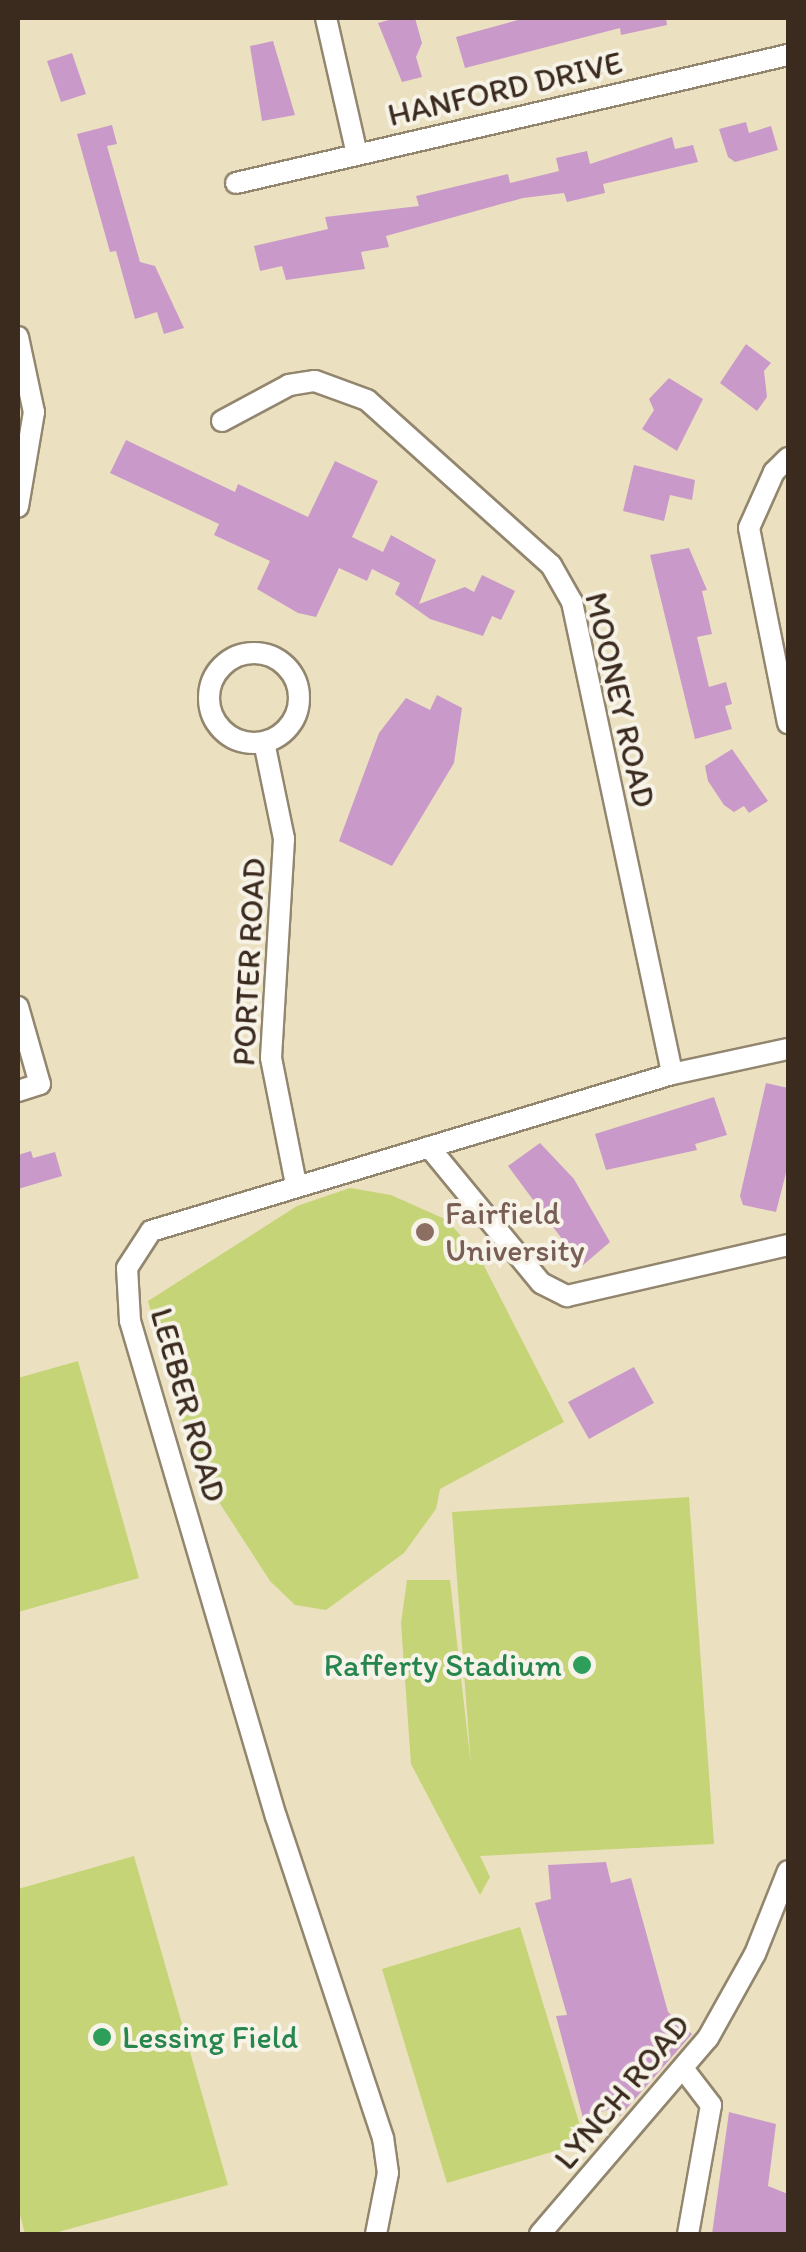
<!DOCTYPE html>
<style>
body{margin:0}
#map{position:relative;width:806px;height:2252px;overflow:hidden;background:#ebe1c0;font-family:Itim,sans-serif}
div>[style]{position:absolute}
[style*='--x']{left:calc(var(--x)*1px);top:calc(var(--y)*1px);width:calc(var(--w)*1px);rotate:calc(var(--a)*1deg)}
.green>*{inset:0;background:#c5d476}
.building>*{inset:0;background:#c99ac9}
.roads{filter:drop-shadow(2px 0 #93866f) drop-shadow(-2px 0 #93866f) drop-shadow(0 2px #93866f) drop-shadow(0 -2px #93866f)}
.street>*{height:20px;margin:-10px;padding:0 10px;transform-origin:10px;border-radius:10px;background:#fff}
.street>.ring{margin:-10px;padding:0;box-sizing:content-box;background:none;border:20px solid #fff;border-radius:50%}
.dots>*{width:28px;height:28px;translate:-50% -50%;box-sizing:border-box;border:5px solid #f7f3e8;border-radius:50%}
span{translate:-50% -50%;white-space:nowrap;text-align:center;line-height:1.15;-webkit-text-stroke:8px #f7f3e8;paint-order:stroke}
.street-label{font-size:32px;color:#3b2a1e}
.education-label{font-size:32px;color:#785e54}
.left{translate:0 -50%;text-align:left}
.leisure-label{font-size:32px;color:#27864d}
.right{translate:-100% -50%;text-align:right}
.frame{position:absolute;inset:0;border:20px solid #3b2a1e;pointer-events:none}
</style>
<div id="map">
<div class="green">
<i style="clip-path:polygon(350px 1188px,391px 1195px,447px 1220px,480px 1258px,564px 1422px,440px 1489px,436px 1509px,404px 1553px,326px 1610px,295px 1605px,270px 1581px,195px 1465px,148px 1301px,297px 1206px)"></i>
<i style="clip-path:polygon(78px 1361px,139px 1578px,18px 1612px,18px 1378px)"></i>
<i style="clip-path:polygon(689px 1497px,714px 1844px,480px 1856px,490px 1877px,480px 1895px,411px 1764px,401px 1623px,407px 1580px,450px 1580px,471px 1766px,452px 1512px)"></i>
<i style="clip-path:polygon(134px 1856px,228px 2185px,51px 2234px,25px 2234px,18px 2207px,18px 1889px)"></i>
<i style="clip-path:polygon(520px 1927px,585px 2142px,447px 2183px,382px 1969px)"></i>
</div>
<div class="building">
<i style="clip-path:polygon(396px 18px,415px 18px,422px 43px,416px 57px,422px 77px,402px 82px,378px 23px)"></i>
<i style="clip-path:polygon(525px 18px,666px 18px,667px 25px,621px 35px,620px 28px,465px 68px,456px 37px)"></i>
<i style="clip-path:polygon(273px 41px,295px 115px,262px 121px,250px 46px)"></i>
<i style="clip-path:polygon(72px 53px,86px 94px,61px 102px,47px 61px)"></i>
<i style="clip-path:polygon(746px 122px,749px 133px,771px 126px,778px 150px,735px 162px,728px 157px,719px 129px)"></i>
<i style="clip-path:polygon(112px 125px,117px 144px,107px 146px,140px 262px,155px 266px,184px 328px,164px 334px,157px 312px,135px 319px,116px 251px,110px 252px,77px 134px)"></i>
<i style="clip-path:polygon(672px 137px,675px 149px,693px 145px,698px 162px,603px 184px,605px 193px,567px 202px,564px 193px,523px 198px,386px 236px,389px 247px,361px 252px,365px 269px,286px 280px,282px 266px,260px 271px,254px 246px,328px 229px,325px 217px,419px 206px,416px 196px,508px 174px,510px 183px,559px 171px,556px 158px,587px 151px,590px 164px)"></i>
<i style="clip-path:polygon(746px 344px,771px 363px,764px 371px,767px 397px,757px 411px,720px 383px)"></i>
<i style="clip-path:polygon(669px 378px,703px 399px,677px 451px,642px 429px,654px 410px,649px 399px)"></i>
<i style="clip-path:polygon(126px 440px,235px 492px,238px 484px,308px 517px,335px 461px,378px 481px,352px 537px,383px 552px,391px 535px,436px 560px,419px 604px,465px 587px,474px 592px,482px 575px,515px 591px,501px 620px,492px 616px,483px 636px,430px 619px,395px 594px,400px 583px,372px 569px,367px 581px,339px 568px,316px 617px,298px 613px,257px 589px,270px 561px,214px 535px,219px 524px,110px 473px)"></i>
<i style="clip-path:polygon(634px 465px,695px 480px,692px 500px,670px 495px,664px 521px,623px 511px)"></i>
<i style="clip-path:polygon(689px 548px,707px 590px,702px 591px,712px 634px,697px 637px,709px 687px,726px 682px,732px 704px,725px 706px,732px 729px,695px 739px,650px 555px)"></i>
<i style="clip-path:polygon(437px 695px,462px 708px,454px 763px,392px 866px,339px 841px,379px 733px,406px 698px,430px 710px)"></i>
<i style="clip-path:polygon(732px 749px,768px 801px,749px 813px,744px 806px,734px 812px,724px 805px,708px 781px,705px 766px)"></i>
<i style="clip-path:polygon(766px 1083px,788px 1088px,788px 1165px,776px 1212px,743px 1205px,740px 1196px)"></i>
<i style="clip-path:polygon(714px 1097px,727px 1135px,695px 1144px,697px 1150px,606px 1170px,595px 1134px)"></i>
<i style="clip-path:polygon(540px 1143px,574px 1179px,610px 1242px,582px 1266px,508px 1166px)"></i>
<i style="clip-path:polygon(31px 1151px,33px 1158px,55px 1152px,62px 1176px,18px 1189px,18px 1155px)"></i>
<i style="clip-path:polygon(634px 1367px,654px 1403px,589px 1439px,568px 1402px)"></i>
<i style="clip-path:polygon(606px 1862px,611px 1883px,631px 1878px,668px 2012px,692px 2034px,620px 2116px,610px 2109px,583px 2118px,556px 2016px,567px 2015px,535px 1903px,551px 1899px,548px 1865px)"></i>
<i style="clip-path:polygon(729px 2112px,776px 2124px,768px 2186px,788px 2194px,788px 2234px,712px 2234px)"></i>
</div>
<div class="roads">
<div class="street">
<i style="--x:326;--y:18;--w:139;--a:77.2"></i>
<i style="--x:236;--y:183;--w:567;--a:-13.06"></i>
<i style="--x:18;--y:337;--w:77;--a:78"></i>
<i style="--x:34;--y:412;--w:96;--a:99.6"></i>
<i style="--x:222;--y:421;--w:76;--a:-28.2"></i>
<i style="--x:289;--y:385;--w:26;--a:-9"></i>
<i style="--x:315;--y:381;--w:55;--a:20.1"></i>
<i style="--x:367;--y:400;--w:247;--a:41.9"></i>
<i style="--x:551;--y:565;--w:43;--a:60.4"></i>
<i style="--x:572;--y:602;--w:482;--a:78"></i>
<i style="--x:788;--y:458;--w:20;--a:135"></i>
<i style="--x:774;--y:472;--w:61;--a:114.1"></i>
<i style="--x:749;--y:528;--w:199;--a:78.7"></i>
<i class="ring" style="left:209px;top:653px;width:70px;height:70px"></i>
<i style="--x:264;--y:742;--w:99;--a:78.3"></i>
<i style="--x:284;--y:839;--w:219;--a:93.4"></i>
<i style="--x:271;--y:1058;--w:128;--a:78.8"></i>
<i style="--x:18;--y:1007;--w:80;--a:74.1"></i>
<i style="--x:40;--y:1084;--w:23;--a:162"></i>
<i style="--x:429;--y:1147;--w:176;--a:50.5"></i>
<i style="--x:541;--y:1283;--w:29;--a:27"></i>
<i style="--x:567;--y:1296;--w:227;--a:-13"></i>
<i style="--x:685;--y:2071;--w:43;--a:52.6"></i>
<i style="--x:711;--y:2105;--w:131;--a:100.1"></i>
<i style="--x:376;--y:2234;--w:62;--a:-78.9"></i>
<i style="--x:388;--y:2173;--w:35;--a:-98"></i>
<i style="--x:383;--y:2138;--w:338;--a:-108.4"></i>
<i style="--x:276;--y:1817;--w:517;--a:-106.4"></i>
<i style="--x:130;--y:1321;--w:53;--a:-93.2"></i>
<i style="--x:127;--y:1268;--w:44;--a:-57"></i>
<i style="--x:151;--y:1231;--w:544;--a:-16.77"></i>
<i style="--x:672;--y:1074;--w:119;--a:-12.2"></i>
<i style="--x:540;--y:2234;--w:258;--a:-49.4"></i>
<i style="--x:708;--y:2038;--w:96;--a:-60.8"></i>
<i style="--x:755;--y:1954;--w:89;--a:-68.3"></i>
</div>
</div>
<div class="dots">
<i style="left:425px;top:1232px;background:#8d6e63"></i>
<i style="left:582px;top:1665px;background:#2e9e5b"></i>
<i style="left:102px;top:2037px;background:#2e9e5b"></i>
</div>
<div class="street-label">
<span style="left:505px;top:89px;rotate:-13deg">HANFORD DRIVE</span>
<span style="left:620px;top:700px;rotate:77deg">MOONEY ROAD</span>
<span style="left:249px;top:962px;rotate:-87deg">PORTER ROAD</span>
<span style="left:188px;top:1405px;rotate:74deg">LEEBER ROAD</span>
<span style="left:622px;top:2092px;rotate:-50deg">LYNCH ROAD</span>
</div>
<div class="education-label">
<span class="left" style="left:445px;top:1232px">Fairfield<br>University</span>
</div>
<div class="leisure-label">
<span class="right" style="left:562px;top:1665px">Rafferty Stadium</span>
<span class="left" style="left:122px;top:2037px">Lessing Field</span>
</div>
<div class="frame"></div>
</div>
